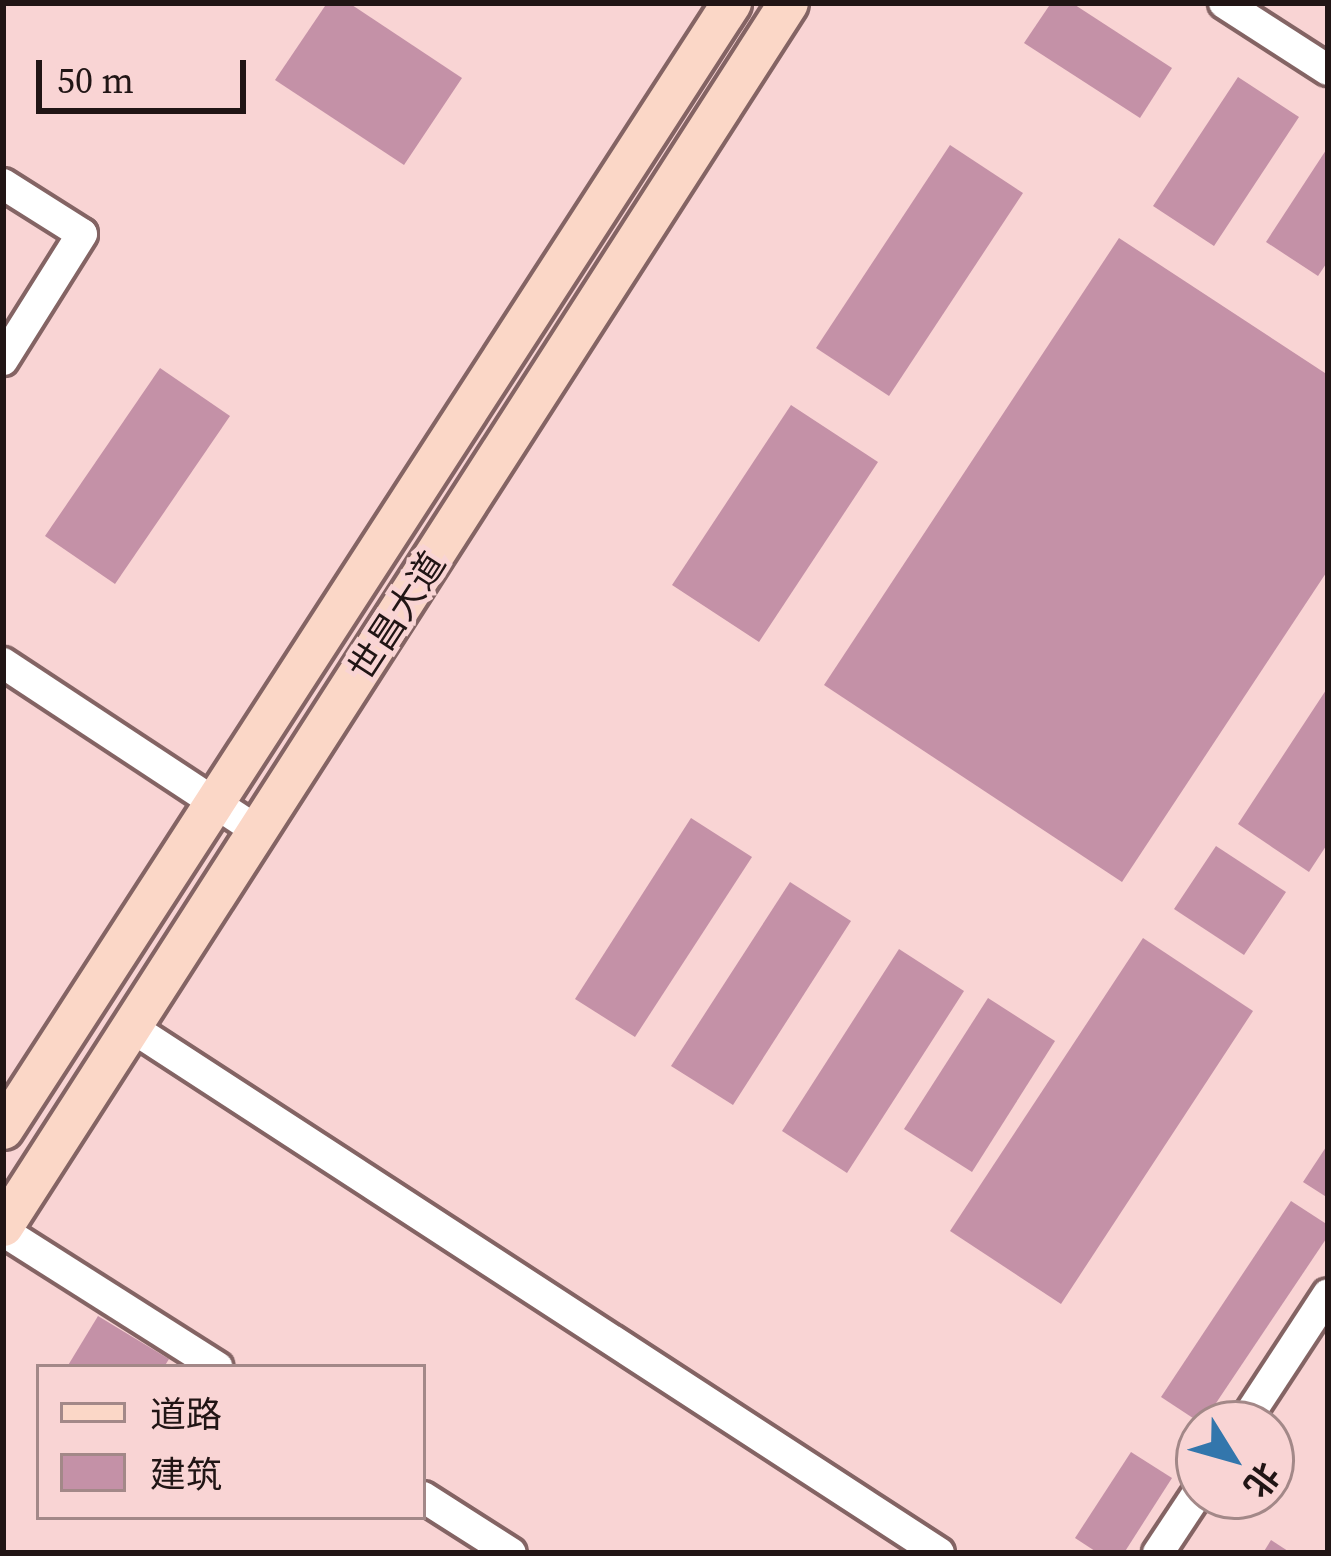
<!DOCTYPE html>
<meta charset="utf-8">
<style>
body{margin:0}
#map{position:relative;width:1331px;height:1556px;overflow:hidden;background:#f9d4d4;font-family:"Source Serif 4","Noto Sans SC",serif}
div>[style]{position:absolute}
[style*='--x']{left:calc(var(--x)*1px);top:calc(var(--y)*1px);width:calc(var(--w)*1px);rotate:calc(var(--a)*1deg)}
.building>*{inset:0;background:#c491a7}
.roads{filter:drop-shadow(3px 0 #846464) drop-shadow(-3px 0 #846464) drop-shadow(0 3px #846464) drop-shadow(0 -3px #846464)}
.minor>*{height:30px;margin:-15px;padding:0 15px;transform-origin:15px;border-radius:15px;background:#fff}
.major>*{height:39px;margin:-19.5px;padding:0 19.5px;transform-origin:19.5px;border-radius:19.5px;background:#fbd7c7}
span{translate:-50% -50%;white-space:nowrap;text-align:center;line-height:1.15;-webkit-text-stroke:9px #f9d4d4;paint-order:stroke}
.street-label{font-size:36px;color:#211515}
.frame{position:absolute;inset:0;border:6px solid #211515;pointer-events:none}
.legend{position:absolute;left:36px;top:1364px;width:390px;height:156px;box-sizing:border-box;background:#f9d4d4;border:3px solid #a38888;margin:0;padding:15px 21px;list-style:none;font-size:36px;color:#211515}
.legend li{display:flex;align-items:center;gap:24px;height:60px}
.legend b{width:60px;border:3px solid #a38888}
.north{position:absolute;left:1175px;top:1400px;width:120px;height:120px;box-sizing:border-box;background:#f9d4d4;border:3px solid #a38888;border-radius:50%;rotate:127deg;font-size:33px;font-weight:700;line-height:48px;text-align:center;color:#211515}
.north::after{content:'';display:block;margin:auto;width:42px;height:54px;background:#3376ac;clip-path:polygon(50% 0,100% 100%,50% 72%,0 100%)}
.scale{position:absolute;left:36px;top:60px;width:210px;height:54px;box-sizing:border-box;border:6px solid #211515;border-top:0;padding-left:15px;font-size:36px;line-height:42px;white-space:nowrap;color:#211515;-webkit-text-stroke:9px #f9d4d4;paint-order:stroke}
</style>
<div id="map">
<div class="building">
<i style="clip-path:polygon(327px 3px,349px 3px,462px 78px,404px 165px,275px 80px)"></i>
<i style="clip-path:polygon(1051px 3px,1072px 3px,1172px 68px,1140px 118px,1024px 43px)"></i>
<i style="clip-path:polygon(1238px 77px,1299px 117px,1214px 246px,1153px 206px)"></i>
<i style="clip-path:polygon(950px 145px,1023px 193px,889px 396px,816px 348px)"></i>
<i style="clip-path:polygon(1328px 147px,1328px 261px,1318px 276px,1266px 242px)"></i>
<i style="clip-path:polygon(1119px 238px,1328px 375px,1328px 570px,1122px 882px,824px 685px)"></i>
<i style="clip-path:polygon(160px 368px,230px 416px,115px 584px,45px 536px)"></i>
<i style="clip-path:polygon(791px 405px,878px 462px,759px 642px,672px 585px)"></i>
<i style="clip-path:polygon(1328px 687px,1328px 843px,1309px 872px,1238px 824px)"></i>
<i style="clip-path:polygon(691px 818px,752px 857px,635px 1037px,575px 999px)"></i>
<i style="clip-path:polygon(1216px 846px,1286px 892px,1244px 955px,1174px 909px)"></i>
<i style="clip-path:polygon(790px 882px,851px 921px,733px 1105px,671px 1066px)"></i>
<i style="clip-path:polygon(1143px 938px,1253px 1011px,1061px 1304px,950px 1231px)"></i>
<i style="clip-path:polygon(899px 949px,964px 991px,847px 1173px,782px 1131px)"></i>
<i style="clip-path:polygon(988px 998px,1055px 1041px,972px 1172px,904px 1129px)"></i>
<i style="clip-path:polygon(1328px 1144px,1328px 1198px,1303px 1182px)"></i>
<i style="clip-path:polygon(1291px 1201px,1328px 1225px,1328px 1236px,1202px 1424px,1161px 1397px)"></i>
<i style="clip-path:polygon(98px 1316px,169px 1359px,164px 1367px,67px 1367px)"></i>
<i style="clip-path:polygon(1131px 1452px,1172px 1478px,1124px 1553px,1098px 1553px,1075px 1538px)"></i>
<i style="clip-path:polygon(1271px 1540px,1291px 1553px,1263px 1553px)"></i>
</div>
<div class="roads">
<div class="minor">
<i style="--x:1224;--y:3;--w:124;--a:32.8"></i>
<i style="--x:3;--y:184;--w:93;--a:32.3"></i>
<i style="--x:82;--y:234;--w:149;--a:122.1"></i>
<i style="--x:3;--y:663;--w:305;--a:33.4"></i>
<i style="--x:131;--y:1027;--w:964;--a:33.06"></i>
<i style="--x:3;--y:1231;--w:254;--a:32.4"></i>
<i style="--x:1243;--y:1424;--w:155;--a:-56.8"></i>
<i style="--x:423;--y:1497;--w:104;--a:32.5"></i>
<i style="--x:1158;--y:1553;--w:74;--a:-56.5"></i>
</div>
<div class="major">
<i style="--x:3;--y:1129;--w:1341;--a:-57.12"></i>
<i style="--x:3;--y:1226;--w:1453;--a:-57.31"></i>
</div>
</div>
<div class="street-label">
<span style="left:397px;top:616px;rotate:-57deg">世昌大道</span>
</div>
<div class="frame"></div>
<ul class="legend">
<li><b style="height:15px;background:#fbd7c7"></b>道路</li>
<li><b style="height:33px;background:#c491a7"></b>建筑</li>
</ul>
<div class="north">北</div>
<div class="scale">50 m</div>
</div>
